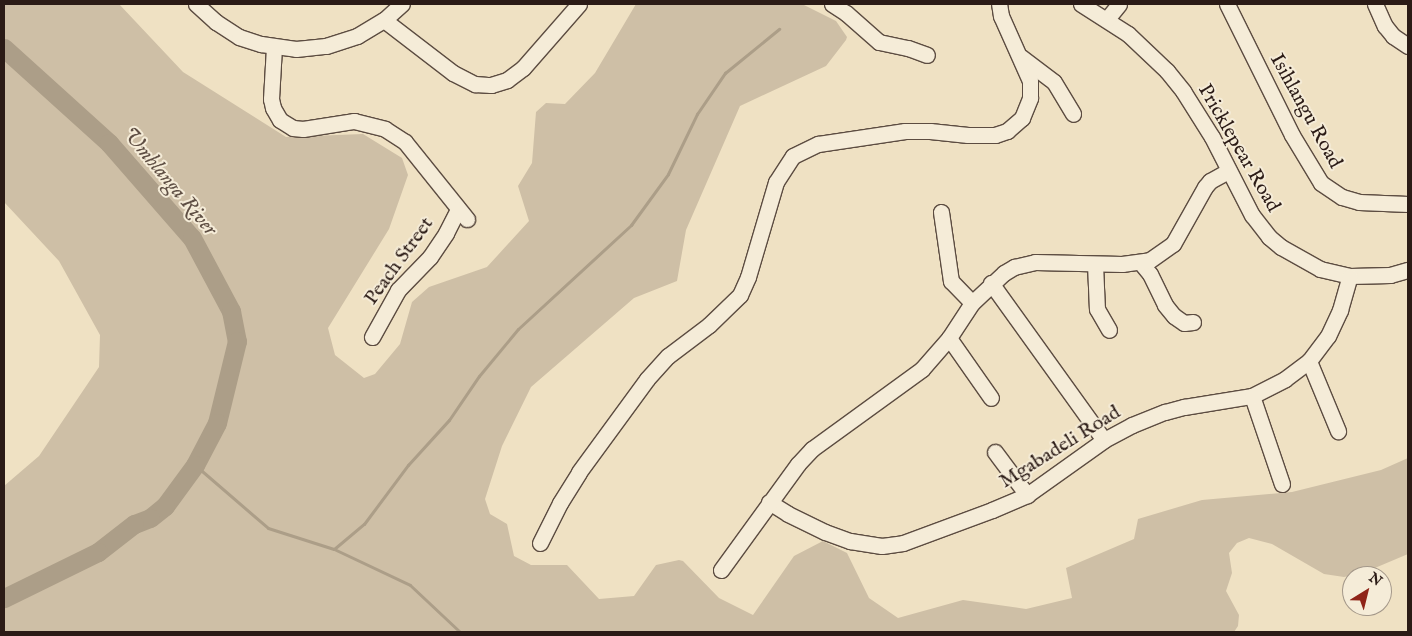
<!DOCTYPE html>
<style>
body{margin:0}
#map{position:relative;width:1412px;height:636px;overflow:hidden;background:#efe1c3;font-family:"IM FELL English",serif}
div>[style]{position:absolute}
[style*='--x']{left:calc(var(--x)*1px);top:calc(var(--y)*1px);width:calc(var(--w)*1px);rotate:calc(var(--a)*1deg)}
.green>*{inset:0;background:#cebfa6}
.stream>*{height:3px;margin:-1.5px;padding:0 1.5px;transform-origin:1.5px;border-radius:1.5px;background:#ac9e88}
.river>*{height:19px;margin:-9.5px;padding:0 9.5px;transform-origin:9.5px;border-radius:9.5px;background:#ac9e88}
.roads{filter:drop-shadow(1px 0 #5c4c41) drop-shadow(-1px 0 #5c4c41) drop-shadow(0 1px #5c4c41) drop-shadow(0 -1px #5c4c41)}
.minor>*{height:15px;margin:-7.5px;padding:0 7.5px;transform-origin:7.5px;border-radius:7.5px;background:#f5ecd8}
span{translate:-50% -50%;white-space:nowrap;text-align:center;line-height:1.15;-webkit-text-stroke:4px #f5ecd8;paint-order:stroke}
.street-label{font-size:20px;color:#2b1b16}
.water-label{font-size:21px;color:#5f4f44;font-style:italic}
.frame{position:absolute;inset:0;border:5px solid #2b1b16;pointer-events:none}
.north{position:absolute;left:1342px;top:566px;width:50px;height:50px;box-sizing:border-box;background:#f5ecd8;border:1px solid #a4988a;border-radius:50%;rotate:36deg;font-size:14px;font-weight:700;line-height:20px;text-align:center;color:#2b1b16}
.north::after{content:'';display:block;margin:auto;width:18px;height:22px;background:#8f2418;clip-path:polygon(50% 0,100% 100%,50% 72%,0 100%)}
</style>
<div id="map">
<div class="green">
<i style="clip-path:polygon(4px 4px,119px 4px,183px 72px,286px 137px,363px 134px,402px 158px,408px 175px,389px 229px,328px 328px,335px 355px,364px 378px,375px 374px,400px 344px,412px 302px,429px 287px,487px 267px,529px 221px,518px 186px,532px 163px,536px 112px,546px 103px,565px 104px,595px 73px,636px 4px,802px 4px,836px 21px,847px 37px,846px 40px,826px 66px,740px 106px,686px 230px,677px 281px,634px 298px,531px 387px,502px 446px,485px 499px,490px 514px,507px 524px,514px 556px,531px 565px,567px 565px,599px 599px,634px 596px,656px 565px,679px 560px,683px 561px,719px 598px,753px 615px,794px 556px,823px 541px,847px 553px,869px 598px,898px 618px,963px 600px,1026px 609px,1072px 598px,1066px 568px,1134px 539px,1138px 519px,1202px 500px,1292px 492px,1381px 470px,1408px 458px,1408px 554px,1363px 573px,1344px 577px,1324px 574px,1272px 544px,1249px 538px,1237px 543px,1229px 553px,1232px 573px,1226px 591px,1239px 615px,1238px 626px,1234px 632px,4px 632px,4px 486px,39px 456px,99px 367px,100px 335px,59px 261px,4px 202px)"></i>
</div>
<div class="stream">
<i style="--x:195;--y:465;--w:96;--a:40.8"></i>
<i style="--x:268;--y:528;--w:69;--a:17.7"></i>
<i style="--x:334;--y:549;--w:84;--a:25.3"></i>
<i style="--x:410;--y:585;--w:69;--a:43.2"></i>
<i style="--x:334;--y:549;--w:39;--a:-40"></i>
<i style="--x:364;--y:524;--w:74;--a:-53.3"></i>
<i style="--x:408;--y:465;--w:61;--a:-47.7"></i>
<i style="--x:449;--y:420;--w:53;--a:-55.7"></i>
<i style="--x:479;--y:376;--w:61;--a:-50.3"></i>
<i style="--x:518;--y:329;--w:154;--a:-42.6"></i>
<i style="--x:631;--y:225;--w:63;--a:-54"></i>
<i style="--x:668;--y:174;--w:67;--a:-64.2"></i>
<i style="--x:697;--y:114;--w:50;--a:-55.7"></i>
<i style="--x:725;--y:73;--w:70;--a:-39.2"></i>
</div>
<div class="river">
<i style="--x:4;--y:48;--w:142;--a:42.1"></i>
<i style="--x:109;--y:143;--w:126;--a:48.9"></i>
<i style="--x:192;--y:238;--w:83;--a:61.9"></i>
<i style="--x:231;--y:311;--w:31;--a:79"></i>
<i style="--x:237;--y:341;--w:84;--a:103.7"></i>
<i style="--x:217;--y:423;--w:47;--a:117.6"></i>
<i style="--x:195;--y:465;--w:51;--a:126.2"></i>
<i style="--x:165;--y:506;--w:19;--a:141"></i>
<i style="--x:150;--y:518;--w:17;--a:159"></i>
<i style="--x:134;--y:524;--w:46;--a:142.1"></i>
<i style="--x:98;--y:552;--w:105;--a:153.9"></i>
</div>
<div class="roads">
<div class="minor">
<i style="--x:196;--y:4;--w:27;--a:42"></i>
<i style="--x:216;--y:22;--w:27;--a:33"></i>
<i style="--x:239;--y:37;--w:23;--a:18"></i>
<i style="--x:261;--y:44;--w:35;--a:8"></i>
<i style="--x:296;--y:49;--w:30;--a:-6"></i>
<i style="--x:326;--y:46;--w:33;--a:-18"></i>
<i style="--x:357;--y:36;--w:31;--a:-31"></i>
<i style="--x:384;--y:20;--w:24;--a:-42"></i>
<i style="--x:832;--y:4;--w:17;--a:33"></i>
<i style="--x:846;--y:13;--w:44;--a:41.3"></i>
<i style="--x:879;--y:42;--w:30;--a:12"></i>
<i style="--x:908;--y:48;--w:20;--a:20"></i>
<i style="--x:1081;--y:4;--w:56;--a:32.6"></i>
<i style="--x:1128;--y:34;--w:54;--a:43.5"></i>
<i style="--x:1167;--y:71;--w:26;--a:51"></i>
<i style="--x:1183;--y:91;--w:54;--a:57.8"></i>
<i style="--x:1212;--y:137;--w:88;--a:62.9"></i>
<i style="--x:1252;--y:215;--w:28;--a:52"></i>
<i style="--x:1269;--y:237;--w:16;--a:40"></i>
<i style="--x:1281;--y:247;--w:45;--a:29.4"></i>
<i style="--x:1320;--y:269;--w:31;--a:13"></i>
<i style="--x:1350;--y:276;--w:40;--a:-1.4"></i>
<i style="--x:1390;--y:275;--w:19;--a:-16"></i>
<i style="--x:1227;--y:4;--w:146;--a:63.6"></i>
<i style="--x:1292;--y:135;--w:56;--a:58.9"></i>
<i style="--x:1321;--y:183;--w:25;--a:34"></i>
<i style="--x:1342;--y:197;--w:18;--a:16"></i>
<i style="--x:1359;--y:202;--w:49;--a:2.3"></i>
<i style="--x:1375;--y:4;--w:24;--a:66"></i>
<i style="--x:1385;--y:26;--w:13;--a:51"></i>
<i style="--x:1393;--y:36;--w:18;--a:34"></i>
<i style="--x:1107;--y:19;--w:19;--a:-51"></i>
<i style="--x:384;--y:20;--w:87;--a:37.5"></i>
<i style="--x:453;--y:73;--w:25;--a:27"></i>
<i style="--x:475;--y:84;--w:16;--a:4"></i>
<i style="--x:491;--y:85;--w:17;--a:-17"></i>
<i style="--x:507;--y:80;--w:20;--a:-37"></i>
<i style="--x:523;--y:68;--w:85;--a:-48.8"></i>
<i style="--x:274;--y:47;--w:52;--a:93.3"></i>
<i style="--x:271;--y:99;--w:9;--a:77"></i>
<i style="--x:273;--y:108;--w:14;--a:60"></i>
<i style="--x:280;--y:120;--w:15;--a:32"></i>
<i style="--x:293;--y:128;--w:10;--a:6"></i>
<i style="--x:303;--y:129;--w:52;--a:-8.9"></i>
<i style="--x:354;--y:121;--w:32;--a:14"></i>
<i style="--x:385;--y:129;--w:24;--a:33"></i>
<i style="--x:405;--y:142;--w:99;--a:51.2"></i>
<i style="--x:1021;--y:57;--w:41;--a:37.1"></i>
<i style="--x:1054;--y:82;--w:37;--a:59"></i>
<i style="--x:941;--y:212;--w:70;--a:81.8"></i>
<i style="--x:951;--y:281;--w:30;--a:46"></i>
<i style="--x:1141;--y:263;--w:14;--a:51"></i>
<i style="--x:1150;--y:274;--w:34;--a:64"></i>
<i style="--x:1165;--y:305;--w:14;--a:51"></i>
<i style="--x:1174;--y:316;--w:12;--a:35"></i>
<i style="--x:1184;--y:323;--w:9;--a:-6"></i>
<i style="--x:1095;--y:264;--w:45;--a:87.5"></i>
<i style="--x:1097;--y:309;--w:24;--a:60"></i>
<i style="--x:991;--y:283;--w:193;--a:54.3"></i>
<i style="--x:372;--y:337;--w:54;--a:-61"></i>
<i style="--x:398;--y:290;--w:46;--a:-45.9"></i>
<i style="--x:430;--y:257;--w:29;--a:-56"></i>
<i style="--x:446;--y:233;--w:27;--a:-63"></i>
<i style="--x:949;--y:338;--w:73;--a:55"></i>
<i style="--x:1309;--y:361;--w:76;--a:67.5"></i>
<i style="--x:1252;--y:396;--w:93;--a:71.2"></i>
<i style="--x:995;--y:452;--w:54;--a:53.3"></i>
<i style="--x:769;--y:502;--w:22;--a:32"></i>
<i style="--x:788;--y:514;--w:41;--a:25.9"></i>
<i style="--x:825;--y:532;--w:27;--a:20"></i>
<i style="--x:850;--y:541;--w:32;--a:9"></i>
<i style="--x:882;--y:546;--w:21;--a:-8"></i>
<i style="--x:903;--y:543;--w:95;--a:-20.3"></i>
<i style="--x:992;--y:510;--w:38;--a:-23"></i>
<i style="--x:1027;--y:495;--w:95;--a:-35.5"></i>
<i style="--x:1104;--y:440;--w:32;--a:-28"></i>
<i style="--x:1132;--y:425;--w:35;--a:-22"></i>
<i style="--x:1165;--y:412;--w:20;--a:-15"></i>
<i style="--x:1184;--y:407;--w:69;--a:-9.2"></i>
<i style="--x:1252;--y:396;--w:37;--a:-27"></i>
<i style="--x:1285;--y:379;--w:30;--a:-37"></i>
<i style="--x:1309;--y:361;--w:31;--a:-53"></i>
<i style="--x:1328;--y:336;--w:29;--a:-65"></i>
<i style="--x:1340;--y:310;--w:35;--a:-74"></i>
<i style="--x:540;--y:543;--w:45;--a:-63.4"></i>
<i style="--x:560;--y:503;--w:36;--a:-58"></i>
<i style="--x:579;--y:472;--w:115;--a:-53.8"></i>
<i style="--x:647;--y:379;--w:31;--a:-48"></i>
<i style="--x:668;--y:356;--w:51;--a:-37.1"></i>
<i style="--x:709;--y:325;--w:43;--a:-44.1"></i>
<i style="--x:740;--y:295;--w:20;--a:-66"></i>
<i style="--x:748;--y:277;--w:99;--a:-73.6"></i>
<i style="--x:776;--y:182;--w:31;--a:-57"></i>
<i style="--x:793;--y:156;--w:28;--a:-26"></i>
<i style="--x:818;--y:144;--w:88;--a:-8.5"></i>
<i style="--x:905;--y:131;--w:25;--a:0"></i>
<i style="--x:930;--y:131;--w:38;--a:6"></i>
<i style="--x:968;--y:135;--w:27;--a:0"></i>
<i style="--x:995;--y:135;--w:13;--a:-18"></i>
<i style="--x:1007;--y:131;--w:20;--a:-41"></i>
<i style="--x:1022;--y:118;--w:22;--a:-68"></i>
<i style="--x:1030;--y:98;--w:17;--a:-90"></i>
<i style="--x:1030;--y:81;--w:71;--a:-114"></i>
<i style="--x:1001;--y:16;--w:12;--a:-99"></i>
<i style="--x:721;--y:570;--w:131;--a:-54"></i>
<i style="--x:798;--y:464;--w:21;--a:-47"></i>
<i style="--x:812;--y:449;--w:136;--a:-36"></i>
<i style="--x:922;--y:369;--w:41;--a:-48.9"></i>
<i style="--x:949;--y:338;--w:42;--a:-56.7"></i>
<i style="--x:972;--y:303;--w:44;--a:-43.2"></i>
<i style="--x:1004;--y:273;--w:12;--a:-31"></i>
<i style="--x:1014;--y:267;--w:22;--a:-13"></i>
<i style="--x:1035;--y:262;--w:87;--a:1.3"></i>
<i style="--x:1122;--y:264;--w:28;--a:-8"></i>
<i style="--x:1150;--y:260;--w:28;--a:-35"></i>
<i style="--x:1173;--y:244;--w:65;--a:-60.7"></i>
<i style="--x:1205;--y:187;--w:8;--a:-50"></i>
<i style="--x:1210;--y:181;--w:21;--a:-29"></i>
</div>
</div>
<div class="street-label">
<span style="left:1306px;top:111px;rotate:61deg">Isihlangu Road</span>
<span style="left:1239px;top:148px;rotate:60deg">Pricklepear Road</span>
<span style="left:399px;top:261px;rotate:-54deg">Peach Street</span>
<span style="left:1060px;top:447px;rotate:-32deg">Mgabadeli Road</span>
</div>
<div class="water-label">
<span style="left:169px;top:182px;rotate:50deg">Umhlanga River</span>
</div>
<div class="frame"></div>
<div class="north">N</div>
</div>
